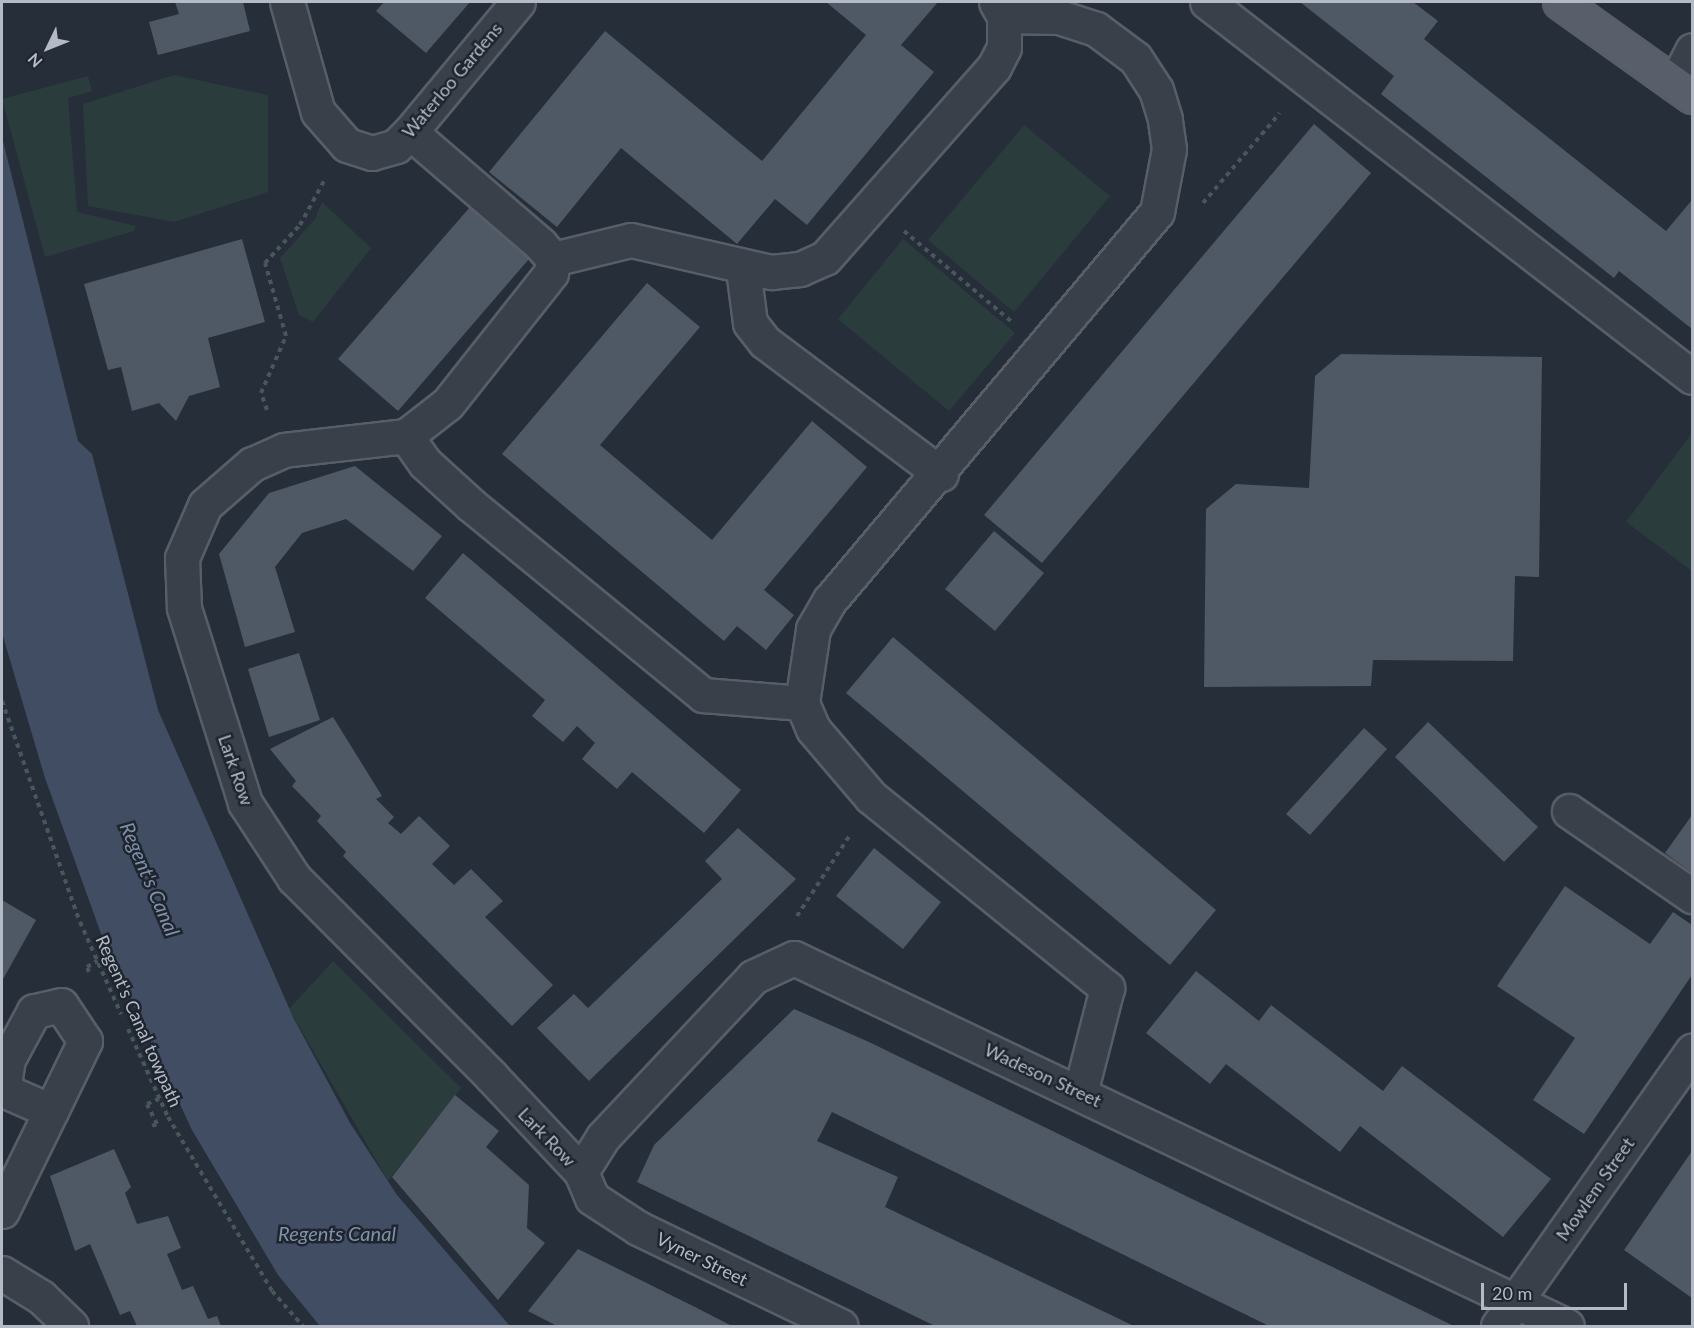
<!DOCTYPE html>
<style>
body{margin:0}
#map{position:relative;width:1694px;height:1328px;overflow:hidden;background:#262e3a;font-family:Lato,sans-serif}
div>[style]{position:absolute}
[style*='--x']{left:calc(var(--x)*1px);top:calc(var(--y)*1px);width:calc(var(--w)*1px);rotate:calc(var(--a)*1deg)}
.green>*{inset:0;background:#2b3c3d}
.water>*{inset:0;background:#404d63}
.building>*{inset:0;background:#4f5865}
.path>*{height:4px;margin-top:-2px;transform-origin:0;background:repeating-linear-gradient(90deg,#48575a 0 4.5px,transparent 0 9px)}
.roads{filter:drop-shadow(2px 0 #585e68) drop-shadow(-2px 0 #585e68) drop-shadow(0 2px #585e68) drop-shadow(0 -2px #585e68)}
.minor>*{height:33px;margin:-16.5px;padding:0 16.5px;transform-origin:16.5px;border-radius:16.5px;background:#3a404a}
.major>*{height:33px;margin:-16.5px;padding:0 16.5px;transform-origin:16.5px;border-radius:16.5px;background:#585f6a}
span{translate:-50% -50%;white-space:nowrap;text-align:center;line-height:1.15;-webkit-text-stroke:5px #1f252f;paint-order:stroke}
.street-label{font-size:18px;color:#b5bbc6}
.water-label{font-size:20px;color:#8091aa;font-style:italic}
.frame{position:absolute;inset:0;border:3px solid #b5bbc6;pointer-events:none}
.north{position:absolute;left:18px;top:18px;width:60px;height:60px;-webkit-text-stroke:4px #1f252f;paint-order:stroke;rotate:227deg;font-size:16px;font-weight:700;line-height:24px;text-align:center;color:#b5bbc6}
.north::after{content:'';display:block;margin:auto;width:21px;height:27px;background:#b5bbc6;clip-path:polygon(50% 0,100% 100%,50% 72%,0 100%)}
.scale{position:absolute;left:1481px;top:1283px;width:146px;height:27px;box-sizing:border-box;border:3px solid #b5bbc6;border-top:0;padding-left:8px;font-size:18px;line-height:21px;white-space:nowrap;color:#b5bbc6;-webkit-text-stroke:4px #1f252f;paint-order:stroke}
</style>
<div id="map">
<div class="green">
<i style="clip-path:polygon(174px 75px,268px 95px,268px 192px,174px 222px,88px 206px,83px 104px)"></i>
<i style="clip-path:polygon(88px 76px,92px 91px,68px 98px,77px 212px,136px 226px,134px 231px,45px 257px,2px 99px)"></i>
<i style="clip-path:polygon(1024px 125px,1110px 196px,1014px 312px,928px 240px)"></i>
<i style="clip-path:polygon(322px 202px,371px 248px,313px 322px,299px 315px,280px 258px,315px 219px)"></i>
<i style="clip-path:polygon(903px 239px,1015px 333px,949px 411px,838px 319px)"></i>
<i style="clip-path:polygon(1692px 433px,1692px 571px,1626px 522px)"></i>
<i style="clip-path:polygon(333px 961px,461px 1088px,388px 1181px,289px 1009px)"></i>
</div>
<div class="water">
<i style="clip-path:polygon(2px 137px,78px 441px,92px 454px,158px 710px,293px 1017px,350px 1123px,397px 1195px,510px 1326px,320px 1326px,278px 1275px,192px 1130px,104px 942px,45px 778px,2px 633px)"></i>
</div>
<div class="building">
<i style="clip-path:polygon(175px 2px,243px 2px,250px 31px,158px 55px,149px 22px,179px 14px)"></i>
<i style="clip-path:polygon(384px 2px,470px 2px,426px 53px,376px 11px)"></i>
<i style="clip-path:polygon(826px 2px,938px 2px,901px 45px,934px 72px,807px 225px,775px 199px,737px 244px,621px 148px,557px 227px,489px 172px,605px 31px,762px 161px,866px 35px)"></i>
<i style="clip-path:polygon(1300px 2px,1413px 2px,1438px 21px,1424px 39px,1666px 231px,1692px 200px,1692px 329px,1619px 271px,1614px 278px,1381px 94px,1394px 76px)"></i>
<i style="clip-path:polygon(1314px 124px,1371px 173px,1042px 563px,984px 515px)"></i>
<i style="clip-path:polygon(470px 207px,529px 259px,398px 411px,338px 359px)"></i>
<i style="clip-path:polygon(242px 239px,265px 322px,208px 338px,220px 387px,189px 396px,176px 421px,159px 403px,132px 411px,121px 367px,108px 370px,84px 284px)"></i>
<i style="clip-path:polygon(647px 283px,700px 327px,600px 445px,712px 540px,812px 421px,867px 467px,764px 590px,794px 615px,766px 650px,737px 626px,724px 641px,502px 454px)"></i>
<i style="clip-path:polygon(1341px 354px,1542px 357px,1539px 577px,1515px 576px,1513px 661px,1373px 660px,1371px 686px,1204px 687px,1206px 509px,1236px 484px,1309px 488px,1315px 376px)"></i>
<i style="clip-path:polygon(355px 466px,442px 536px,413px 571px,346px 519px,302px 533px,275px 567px,295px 632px,245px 647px,219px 554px,269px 493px)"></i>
<i style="clip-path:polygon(994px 531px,1044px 573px,995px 631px,945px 589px)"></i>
<i style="clip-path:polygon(463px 553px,741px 790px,704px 833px,632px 772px,617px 789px,582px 759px,595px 743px,577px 726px,563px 742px,532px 716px,545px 700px,425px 598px)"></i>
<i style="clip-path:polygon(893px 637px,1216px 910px,1170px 965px,846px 693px)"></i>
<i style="clip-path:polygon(299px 653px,320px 720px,269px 737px,248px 669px)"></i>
<i style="clip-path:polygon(333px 717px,382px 796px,376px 799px,394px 817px,388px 823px,401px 834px,419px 816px,450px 846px,432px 864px,454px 885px,471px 869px,503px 901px,485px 917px,553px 985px,512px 1026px,343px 856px,346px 852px,317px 821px,321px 816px,292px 786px,296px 781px,270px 749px)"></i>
<i style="clip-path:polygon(1428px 722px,1538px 827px,1504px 862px,1395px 757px)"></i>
<i style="clip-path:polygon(1364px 728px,1387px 749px,1310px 835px,1286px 814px)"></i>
<i style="clip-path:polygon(1692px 815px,1692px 873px,1665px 853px)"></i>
<i style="clip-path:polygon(738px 828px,796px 879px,589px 1081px,537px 1028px,574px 994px,588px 1008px,722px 879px,705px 861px)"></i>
<i style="clip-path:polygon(874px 848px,941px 902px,903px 949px,836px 896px)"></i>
<i style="clip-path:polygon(1565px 886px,1650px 944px,1673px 912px,1692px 925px,1692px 975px,1584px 1134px,1533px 1100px,1575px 1038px,1497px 986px)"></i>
<i style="clip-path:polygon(2px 900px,36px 920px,2px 981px)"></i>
<i style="clip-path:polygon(1196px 971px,1259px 1021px,1271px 1005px,1383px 1091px,1402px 1066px,1551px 1179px,1503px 1237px,1360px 1126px,1340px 1152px,1226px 1064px,1210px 1084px,1146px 1033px)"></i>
<i style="clip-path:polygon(794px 1009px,869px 1042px,1454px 1326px,1269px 1326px,832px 1112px,817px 1141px,898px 1177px,885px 1207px,1134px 1326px,935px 1326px,637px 1182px,654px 1145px)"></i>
<i style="clip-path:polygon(455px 1095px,499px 1131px,486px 1147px,529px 1185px,527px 1228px,545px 1243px,498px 1300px,392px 1177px)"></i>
<i style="clip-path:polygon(114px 1149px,131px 1187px,125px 1193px,137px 1224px,168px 1216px,181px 1248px,167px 1254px,182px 1290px,193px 1286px,208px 1319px,217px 1316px,221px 1326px,137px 1326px,130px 1311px,120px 1315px,90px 1244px,75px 1251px,50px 1176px)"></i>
<i style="clip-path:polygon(1692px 1151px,1692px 1298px,1624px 1250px)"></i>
<i style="clip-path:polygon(578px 1249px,693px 1306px,732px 1326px,557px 1326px,528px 1311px)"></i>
</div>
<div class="path">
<i style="--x:1203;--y:203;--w:118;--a:-49.5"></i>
<i style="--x:904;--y:231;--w:140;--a:40.1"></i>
<i style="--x:267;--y:410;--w:18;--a:-109"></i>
<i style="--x:261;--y:393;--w:62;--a:-66.3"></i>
<i style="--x:286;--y:336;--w:76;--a:-106"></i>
<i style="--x:265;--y:263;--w:52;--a:-47.4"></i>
<i style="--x:300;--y:225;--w:50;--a:-61.4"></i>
<i style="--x:2;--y:701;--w:234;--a:70.6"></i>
<i style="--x:80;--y:922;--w:101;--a:66"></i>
<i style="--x:797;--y:916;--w:97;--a:-56.8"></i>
<i style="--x:89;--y:972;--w:5;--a:-112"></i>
<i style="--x:87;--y:967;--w:12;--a:-31"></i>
<i style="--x:128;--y:1029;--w:97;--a:65.6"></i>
<i style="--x:168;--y:1117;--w:203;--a:59.1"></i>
<i style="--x:272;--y:1291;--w:47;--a:48.5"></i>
<i style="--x:152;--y:1126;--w:5;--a:-22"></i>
<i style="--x:157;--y:1124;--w:22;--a:-117"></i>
<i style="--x:147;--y:1104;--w:13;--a:-23"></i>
</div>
<div class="roads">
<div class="minor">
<i style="--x:287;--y:2;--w:114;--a:74.3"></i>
<i style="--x:318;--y:112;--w:44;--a:48.7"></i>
<i style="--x:347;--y:145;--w:26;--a:18"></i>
<i style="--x:372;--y:153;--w:25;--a:-16"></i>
<i style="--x:396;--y:146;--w:20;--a:-45"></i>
<i style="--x:410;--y:132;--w:169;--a:-50.3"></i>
<i style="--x:1207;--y:2;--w:613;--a:37.71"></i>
<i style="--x:1675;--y:84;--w:38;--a:-63"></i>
<i style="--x:410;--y:132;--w:172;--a:40.7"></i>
<i style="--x:540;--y:244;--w:20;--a:49"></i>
<i style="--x:553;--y:259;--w:14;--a:98"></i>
<i style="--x:551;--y:273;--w:167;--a:128.4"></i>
<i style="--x:447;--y:404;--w:52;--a:142"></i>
<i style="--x:406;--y:436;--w:123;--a:173.5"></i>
<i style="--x:284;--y:450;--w:35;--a:156"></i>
<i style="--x:252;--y:464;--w:62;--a:138.9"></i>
<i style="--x:205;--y:505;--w:58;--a:113.5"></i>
<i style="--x:182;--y:558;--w:50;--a:87.7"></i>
<i style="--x:184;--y:608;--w:204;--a:72.6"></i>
<i style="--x:245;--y:803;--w:90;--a:56.8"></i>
<i style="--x:294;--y:878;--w:279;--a:45.1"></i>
<i style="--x:491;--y:1076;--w:132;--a:46.8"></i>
<i style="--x:581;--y:1172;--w:28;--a:67"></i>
<i style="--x:592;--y:1198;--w:55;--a:33.1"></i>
<i style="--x:638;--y:1228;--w:225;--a:25.8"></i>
<i style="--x:553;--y:259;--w:80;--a:-13.7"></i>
<i style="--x:631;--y:240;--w:144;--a:12.9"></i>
<i style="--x:771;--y:272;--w:29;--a:-6"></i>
<i style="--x:800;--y:269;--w:27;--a:-24"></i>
<i style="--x:825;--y:258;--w:255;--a:-48.5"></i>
<i style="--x:994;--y:67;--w:22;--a:-63"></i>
<i style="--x:1004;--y:47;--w:31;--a:-90"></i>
<i style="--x:1004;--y:16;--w:16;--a:-120"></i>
<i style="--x:743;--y:269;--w:54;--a:82.6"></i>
<i style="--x:750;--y:323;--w:24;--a:52"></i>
<i style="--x:765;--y:342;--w:220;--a:36.9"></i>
<i style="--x:406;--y:436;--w:33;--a:55"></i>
<i style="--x:425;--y:463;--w:62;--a:42.4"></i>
<i style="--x:471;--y:505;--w:300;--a:39.3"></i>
<i style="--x:703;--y:695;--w:99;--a:4.6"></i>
<i style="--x:802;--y:703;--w:28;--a:67"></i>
<i style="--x:813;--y:729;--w:89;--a:49.5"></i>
<i style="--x:871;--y:797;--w:304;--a:39"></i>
<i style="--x:1107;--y:988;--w:108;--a:104.4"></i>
<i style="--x:802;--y:703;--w:75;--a:-81.5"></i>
<i style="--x:813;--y:629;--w:34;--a:-60"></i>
<i style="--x:830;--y:600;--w:507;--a:-49.88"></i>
<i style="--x:1157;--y:212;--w:64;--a:-79.2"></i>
<i style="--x:1169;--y:149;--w:30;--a:-98"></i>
<i style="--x:1165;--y:119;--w:30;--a:-107"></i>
<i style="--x:1156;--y:90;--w:38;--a:-123"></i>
<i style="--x:1135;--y:58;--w:49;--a:-143.4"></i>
<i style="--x:1096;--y:29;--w:38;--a:-162"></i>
<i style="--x:1060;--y:17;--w:56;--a:-179"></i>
<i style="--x:1569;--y:811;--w:150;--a:34.6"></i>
<i style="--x:581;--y:1172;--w:41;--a:-57.8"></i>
<i style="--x:603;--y:1137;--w:219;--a:-46.8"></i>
<i style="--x:753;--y:977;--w:45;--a:-24.9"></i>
<i style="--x:794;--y:958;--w:856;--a:25.46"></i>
<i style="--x:2;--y:1211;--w:111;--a:-63.9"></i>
<i style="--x:51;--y:1111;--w:78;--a:-64.1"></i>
<i style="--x:85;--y:1041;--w:43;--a:-123.7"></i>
<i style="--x:61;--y:1005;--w:28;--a:167"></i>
<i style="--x:34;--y:1011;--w:55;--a:118.4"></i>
<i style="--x:8;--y:1059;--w:31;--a:99"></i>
<i style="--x:3;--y:1090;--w:52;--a:23.6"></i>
<i style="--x:2;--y:1273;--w:46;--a:31.6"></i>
<i style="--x:41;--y:1297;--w:42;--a:44"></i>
<i style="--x:1498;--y:1326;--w:337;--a:-54.8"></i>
</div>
<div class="major">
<i style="--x:1560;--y:2;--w:162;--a:35.5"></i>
</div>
</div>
<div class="street-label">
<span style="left:452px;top:80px;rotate:-50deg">Waterloo Gardens</span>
<span style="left:236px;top:770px;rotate:71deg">Lark Row</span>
<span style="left:139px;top:1021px;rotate:66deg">Regent's Canal towpath</span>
<span style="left:1043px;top:1075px;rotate:25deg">Wadeson Street</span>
<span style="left:547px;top:1137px;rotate:46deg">Lark Row</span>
<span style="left:1595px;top:1189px;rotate:-55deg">Mowlem Street</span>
<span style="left:702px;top:1259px;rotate:26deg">Vyner Street</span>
</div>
<div class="water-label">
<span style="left:150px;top:879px;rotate:67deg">Regent's Canal</span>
<span style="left:337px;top:1233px">Regents Canal</span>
</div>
<div class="frame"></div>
<div class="north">N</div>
<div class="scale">20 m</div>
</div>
